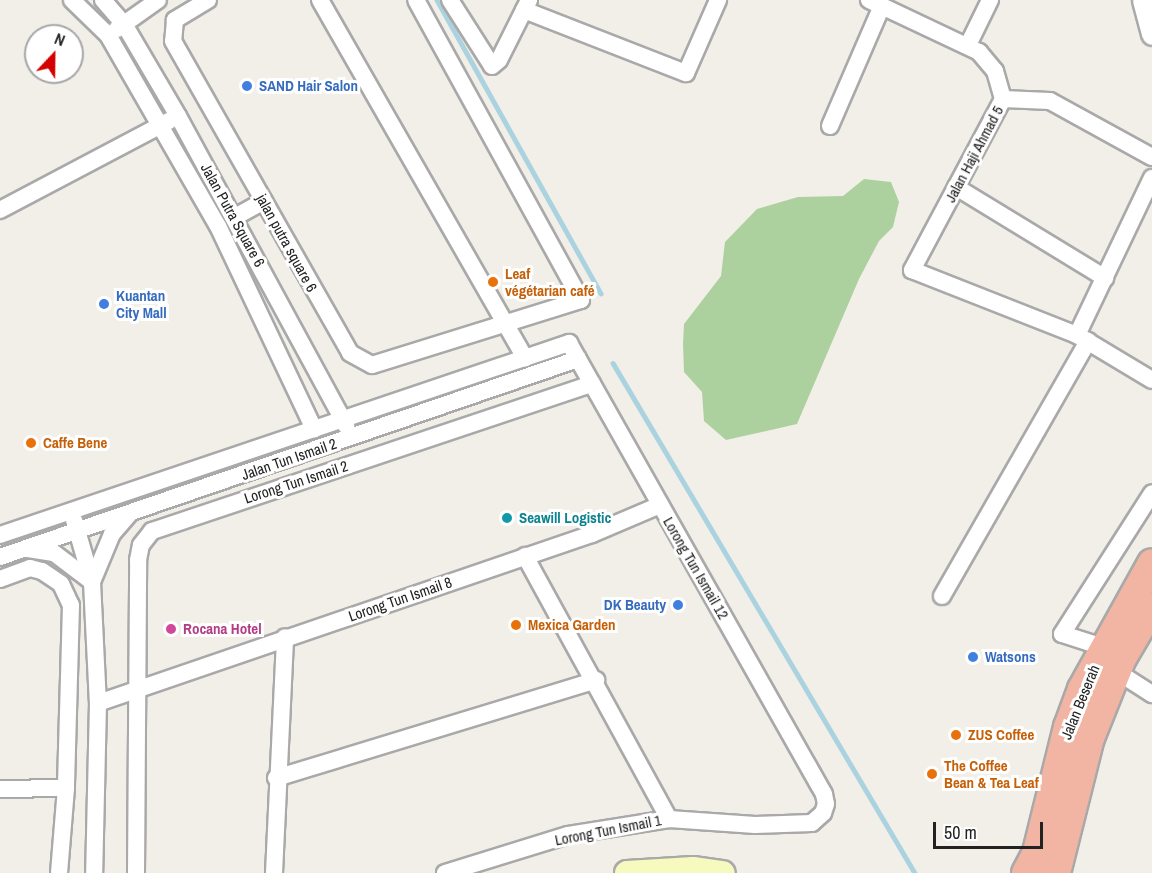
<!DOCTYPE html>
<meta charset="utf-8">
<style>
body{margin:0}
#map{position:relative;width:1152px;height:873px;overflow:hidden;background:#f2efe9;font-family:"Archivo Narrow",sans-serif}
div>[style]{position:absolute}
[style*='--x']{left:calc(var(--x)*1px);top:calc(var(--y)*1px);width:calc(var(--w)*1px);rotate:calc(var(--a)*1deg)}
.forest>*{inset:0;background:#add19e}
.stream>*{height:4.5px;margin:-2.25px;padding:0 2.25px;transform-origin:2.25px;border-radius:2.25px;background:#aad3df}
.roads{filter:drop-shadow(2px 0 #a9a9a9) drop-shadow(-2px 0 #a9a9a9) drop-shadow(0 2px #a9a9a9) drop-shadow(0 -2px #a9a9a9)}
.minor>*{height:16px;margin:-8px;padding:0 8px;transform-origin:8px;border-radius:8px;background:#fff}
.tertiary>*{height:21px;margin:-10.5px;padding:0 10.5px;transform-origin:10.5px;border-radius:10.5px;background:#fff}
.secondary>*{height:24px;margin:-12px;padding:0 12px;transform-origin:12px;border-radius:12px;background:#f7fabf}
.trunk>*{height:28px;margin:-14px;padding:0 14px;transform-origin:14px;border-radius:14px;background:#f2b4a3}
.dots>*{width:16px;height:16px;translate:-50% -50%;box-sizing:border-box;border:3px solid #fff;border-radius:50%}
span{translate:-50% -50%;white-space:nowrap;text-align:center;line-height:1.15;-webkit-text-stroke:6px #fff;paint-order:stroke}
.shop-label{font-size:15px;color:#366cbe;font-weight:700}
.left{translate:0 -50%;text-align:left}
.right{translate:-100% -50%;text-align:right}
.street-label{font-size:15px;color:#222}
.food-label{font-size:15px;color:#c56008;font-weight:700}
.culture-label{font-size:15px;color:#0d838f;font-weight:700}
.hotel-label{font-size:15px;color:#b23c85;font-weight:700}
.north{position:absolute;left:24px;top:24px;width:60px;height:60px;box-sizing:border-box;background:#fff;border:2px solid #a7a7a7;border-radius:50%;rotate:22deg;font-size:16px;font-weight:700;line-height:24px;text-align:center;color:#222}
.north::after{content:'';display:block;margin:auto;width:21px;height:27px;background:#d40000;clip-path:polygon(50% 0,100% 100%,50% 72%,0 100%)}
.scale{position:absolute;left:933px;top:822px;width:110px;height:27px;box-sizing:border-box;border:3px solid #222;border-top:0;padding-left:8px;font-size:18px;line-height:21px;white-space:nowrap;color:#222;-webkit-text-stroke:4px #fff;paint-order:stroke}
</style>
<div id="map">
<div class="forest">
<i style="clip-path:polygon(864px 179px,891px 182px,899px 202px,893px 227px,879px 241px,859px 279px,797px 424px,726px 440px,704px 421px,702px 392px,684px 372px,683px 344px,684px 324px,721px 276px,725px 242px,757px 209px,798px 197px,843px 196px)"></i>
</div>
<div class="stream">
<i style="--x:437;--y:0;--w:336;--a:60.8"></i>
<i style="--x:613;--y:363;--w:593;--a:59.37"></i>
</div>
<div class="roads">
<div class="minor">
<i style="--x:72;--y:0;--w:50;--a:44.2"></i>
<i style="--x:108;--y:35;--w:220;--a:60.1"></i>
<i style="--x:218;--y:226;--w:225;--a:64.7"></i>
<i style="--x:103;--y:0;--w:32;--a:49"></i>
<i style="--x:124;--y:24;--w:107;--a:59.6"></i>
<i style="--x:178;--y:116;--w:353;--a:61.5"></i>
<i style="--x:208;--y:0;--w:39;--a:149"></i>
<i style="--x:175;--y:20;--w:21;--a:95"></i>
<i style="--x:173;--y:41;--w:359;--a:60.4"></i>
<i style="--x:350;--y:353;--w:25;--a:29"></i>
<i style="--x:372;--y:365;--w:219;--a:-17.3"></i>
<i style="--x:581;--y:300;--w:342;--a:-118.8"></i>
<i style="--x:320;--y:0;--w:413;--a:60.2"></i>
<i style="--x:450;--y:0;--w:78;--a:57.5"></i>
<i style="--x:492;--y:66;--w:9;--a:-41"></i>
<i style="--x:499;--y:60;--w:67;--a:-63.4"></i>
<i style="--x:869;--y:0;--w:122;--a:25.3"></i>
<i style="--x:979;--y:52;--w:25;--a:50"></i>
<i style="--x:995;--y:71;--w:29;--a:74"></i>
<i style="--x:1003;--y:99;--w:194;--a:118"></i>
<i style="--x:912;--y:270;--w:177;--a:21.5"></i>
<i style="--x:1077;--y:335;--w:87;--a:31"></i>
<i style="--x:524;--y:10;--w:174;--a:21.3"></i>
<i style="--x:686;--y:73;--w:80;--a:-66.3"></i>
<i style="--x:117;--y:29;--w:50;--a:-35.3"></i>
<i style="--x:968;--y:45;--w:50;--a:-63.9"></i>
<i style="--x:1003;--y:99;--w:47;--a:2.4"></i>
<i style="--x:1050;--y:101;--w:116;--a:28.8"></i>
<i style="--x:830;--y:126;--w:131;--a:-66.6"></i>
<i style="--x:956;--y:187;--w:175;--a:31.4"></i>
<i style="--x:0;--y:210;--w:191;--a:-27.8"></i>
<i style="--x:235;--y:217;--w:33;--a:-29"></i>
<i style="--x:1077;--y:335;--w:174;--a:-64.5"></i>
<i style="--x:74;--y:520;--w:65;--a:73.8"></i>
<i style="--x:92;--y:582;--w:121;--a:87.2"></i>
<i style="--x:98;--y:703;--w:170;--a:91.3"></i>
<i style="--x:0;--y:535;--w:601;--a:-18.65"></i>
<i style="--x:569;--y:343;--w:518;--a:60.52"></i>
<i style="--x:824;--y:794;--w:10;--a:79"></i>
<i style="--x:826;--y:804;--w:9;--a:108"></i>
<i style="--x:823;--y:813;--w:15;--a:138"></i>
<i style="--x:812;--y:823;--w:57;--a:178"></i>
<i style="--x:755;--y:825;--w:86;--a:-176"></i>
<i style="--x:669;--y:819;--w:102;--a:171"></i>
<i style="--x:568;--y:835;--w:129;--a:162.8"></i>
<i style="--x:28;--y:549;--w:26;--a:9"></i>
<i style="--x:54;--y:553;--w:46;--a:37.1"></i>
<i style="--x:525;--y:556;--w:300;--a:61.3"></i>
<i style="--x:0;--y:557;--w:611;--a:-18.91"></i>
<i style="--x:0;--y:579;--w:32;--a:-20"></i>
<i style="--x:30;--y:568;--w:12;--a:14"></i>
<i style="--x:42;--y:571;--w:23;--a:34"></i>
<i style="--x:61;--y:584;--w:23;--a:65"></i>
<i style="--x:71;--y:605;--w:183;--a:91.6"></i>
<i style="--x:66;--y:788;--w:85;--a:94.7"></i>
<i style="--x:92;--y:582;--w:52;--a:-67.4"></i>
<i style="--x:112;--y:534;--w:28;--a:-49"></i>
<i style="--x:942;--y:596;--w:294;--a:-60.2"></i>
<i style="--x:1103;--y:647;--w:43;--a:-162.4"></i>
<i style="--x:1062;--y:634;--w:167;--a:-57.4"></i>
<i style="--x:1116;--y:671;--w:43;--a:32.6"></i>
<i style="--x:98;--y:703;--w:522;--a:-18.89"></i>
<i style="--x:592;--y:534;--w:74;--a:-23.1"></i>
<i style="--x:276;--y:778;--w:335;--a:-17"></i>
<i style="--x:0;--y:789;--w:66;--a:-0.9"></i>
<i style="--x:136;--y:873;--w:313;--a:-89.6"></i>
<i style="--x:138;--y:560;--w:15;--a:-79"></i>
<i style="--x:141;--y:545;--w:18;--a:-52"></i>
<i style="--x:152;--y:531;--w:464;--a:-18.5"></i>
<i style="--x:274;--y:873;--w:236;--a:-87.3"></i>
</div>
<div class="tertiary">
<i style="--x:1143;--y:0;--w:35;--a:75"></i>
</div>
<div class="secondary">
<i style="--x:627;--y:873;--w:66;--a:-3.5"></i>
<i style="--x:693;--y:869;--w:30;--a:8"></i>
</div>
<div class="trunk">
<i style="--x:1026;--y:873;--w:24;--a:-62"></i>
<i style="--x:1037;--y:852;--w:129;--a:-76.1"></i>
<i style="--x:1068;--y:727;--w:40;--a:-69.8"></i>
<i style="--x:1082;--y:689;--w:144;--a:-60.9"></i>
<i style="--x:1056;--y:873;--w:139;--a:-75.9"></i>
<i style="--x:1090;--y:738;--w:84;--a:-68.3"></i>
<i style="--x:1121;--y:660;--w:61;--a:-59.7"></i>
</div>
</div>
<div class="dots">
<i style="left:247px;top:86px;background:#3f7fe0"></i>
<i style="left:493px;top:282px;background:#e8710a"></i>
<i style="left:104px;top:304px;background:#3f7fe0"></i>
<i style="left:31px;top:443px;background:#e8710a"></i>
<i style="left:507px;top:518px;background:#0f9aa8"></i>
<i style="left:678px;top:605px;background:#3f7fe0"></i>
<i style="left:516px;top:625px;background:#e8710a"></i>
<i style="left:171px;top:629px;background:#d1479c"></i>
<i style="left:973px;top:657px;background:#3f7fe0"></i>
<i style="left:956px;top:735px;background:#e8710a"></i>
<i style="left:932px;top:774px;background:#e8710a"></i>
</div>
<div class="shop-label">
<span class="left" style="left:259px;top:86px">SAND Hair Salon</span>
<span class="left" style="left:116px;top:304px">Kuantan<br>City Mall</span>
<span class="right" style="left:666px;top:605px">DK Beauty</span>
<span class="left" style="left:985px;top:657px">Watsons</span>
</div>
<div class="street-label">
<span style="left:974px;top:154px;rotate:-62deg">Jalan Haji Ahmad 5</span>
<span style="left:233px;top:215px;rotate:61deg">Jalan Putra Square 6</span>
<span style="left:287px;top:243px;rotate:61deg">jalan putra square 6</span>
<span style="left:289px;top:459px;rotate:-19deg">Jalan Tun Ismail 2</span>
<span style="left:296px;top:482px;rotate:-18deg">Lorong Tun Ismail 2</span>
<span style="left:696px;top:568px;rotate:60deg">Lorong Tun Ismail 12</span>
<span style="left:400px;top:599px;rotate:-19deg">Lorong Tun Ismail 8</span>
<span style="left:1080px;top:702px;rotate:-68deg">Jalan Beserah</span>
<span style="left:608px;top:830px;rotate:-11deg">Lorong Tun Ismail 1</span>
</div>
<div class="food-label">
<span class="left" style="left:505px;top:282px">Leaf<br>végétarian café</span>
<span class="left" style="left:43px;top:443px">Caffe Bene</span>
<span class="left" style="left:528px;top:625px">Mexica Garden</span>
<span class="left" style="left:968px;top:735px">ZUS Coffee</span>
<span class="left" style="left:944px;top:774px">The Coffee<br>Bean &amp; Tea Leaf</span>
</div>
<div class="culture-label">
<span class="left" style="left:519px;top:518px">Seawill Logistic</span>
</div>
<div class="hotel-label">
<span class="left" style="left:183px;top:629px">Rocana Hotel</span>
</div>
<div class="north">N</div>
<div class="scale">50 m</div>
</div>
